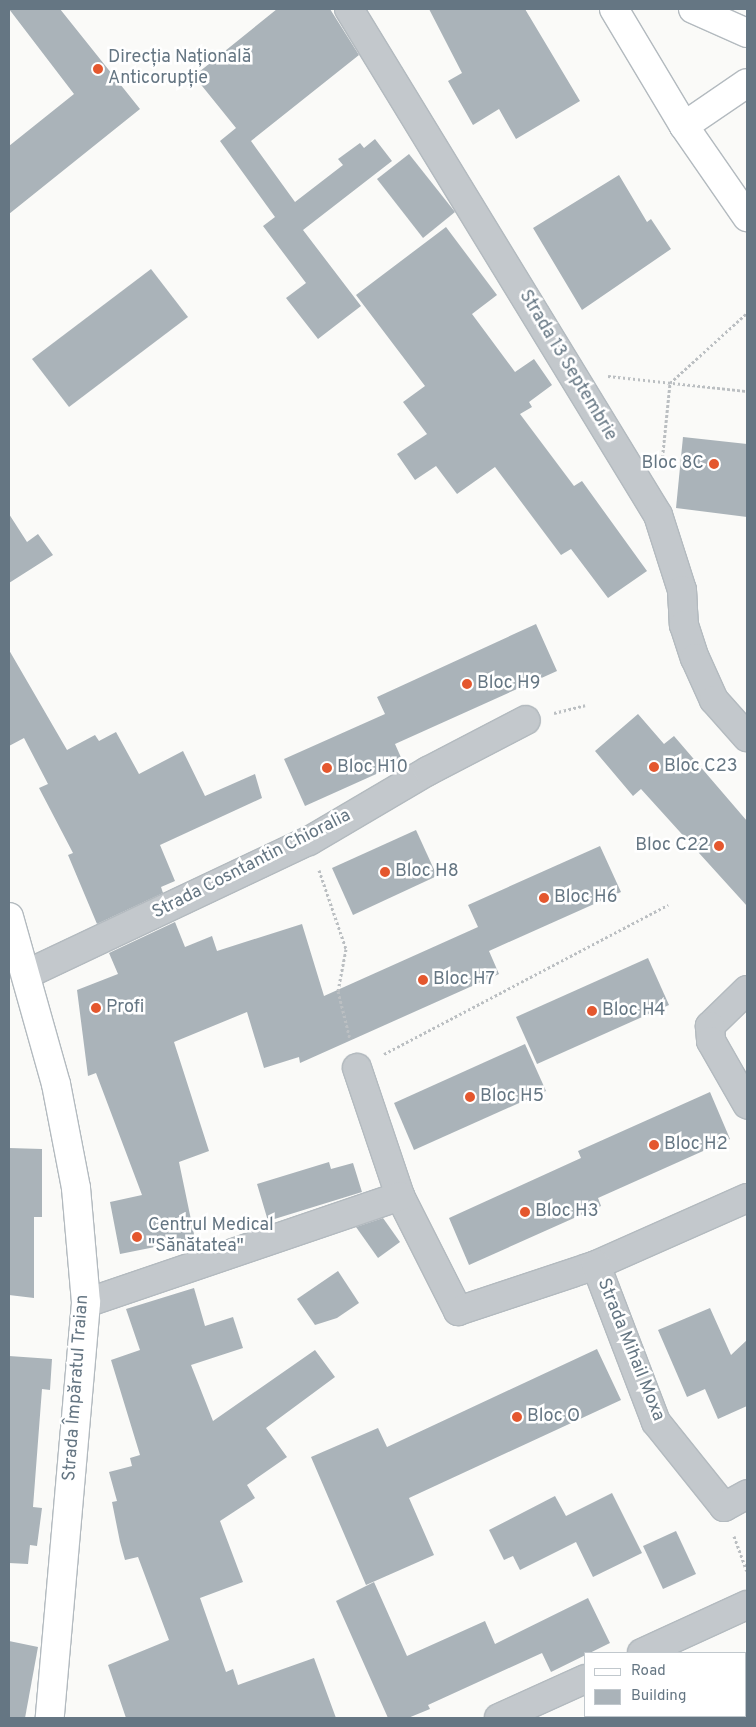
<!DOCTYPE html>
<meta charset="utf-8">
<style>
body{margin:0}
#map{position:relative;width:756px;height:1727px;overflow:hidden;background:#fafaf8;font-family:Overpass,sans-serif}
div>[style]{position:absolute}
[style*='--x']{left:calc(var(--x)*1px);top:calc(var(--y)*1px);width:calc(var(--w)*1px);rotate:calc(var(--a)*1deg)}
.building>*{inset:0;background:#aab3b9}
.path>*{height:3px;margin-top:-1.5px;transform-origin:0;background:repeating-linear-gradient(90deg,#bbbfc2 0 2.5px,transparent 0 5px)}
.roads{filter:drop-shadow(1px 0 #b3babf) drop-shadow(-1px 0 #b3babf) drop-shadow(0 1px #b3babf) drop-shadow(0 -1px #b3babf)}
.street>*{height:28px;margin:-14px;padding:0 14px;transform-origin:14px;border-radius:14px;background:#c3c8cc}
.secondary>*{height:28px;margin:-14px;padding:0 14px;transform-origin:14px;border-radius:14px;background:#fff}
.dots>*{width:14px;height:14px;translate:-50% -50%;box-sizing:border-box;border:2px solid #fff;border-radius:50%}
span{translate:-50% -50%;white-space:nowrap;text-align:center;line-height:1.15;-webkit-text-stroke:5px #fff;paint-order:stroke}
.poi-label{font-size:18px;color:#657683}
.left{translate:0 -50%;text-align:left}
.right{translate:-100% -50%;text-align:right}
.street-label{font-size:18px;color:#657683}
.frame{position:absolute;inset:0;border:10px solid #657683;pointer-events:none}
.legend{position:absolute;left:584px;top:1652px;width:162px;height:65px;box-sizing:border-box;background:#fff;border:1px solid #c1c8cd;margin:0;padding:6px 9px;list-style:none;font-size:15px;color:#657683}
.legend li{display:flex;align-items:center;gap:10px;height:25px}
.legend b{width:25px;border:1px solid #c1c8cd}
</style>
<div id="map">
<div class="building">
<i style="clip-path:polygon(9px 9px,60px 9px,140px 109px,9px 214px,9px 146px,74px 94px)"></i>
<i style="clip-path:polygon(277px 9px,330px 9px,359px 55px,251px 141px,295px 202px,343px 165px,338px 159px,360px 143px,364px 148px,375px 139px,392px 161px,303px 230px,361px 306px,318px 339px,286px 298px,306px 283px,263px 226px,275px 217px,220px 141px,236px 128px,194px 76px)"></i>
<i style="clip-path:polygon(429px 9px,525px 9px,580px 101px,516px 139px,499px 109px,473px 125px,448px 81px,462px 73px)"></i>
<i style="clip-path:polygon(409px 154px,455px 212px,423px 238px,377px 179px)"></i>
<i style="clip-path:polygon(619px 175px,647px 222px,651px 219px,671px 249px,582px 310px,533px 228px)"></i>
<i style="clip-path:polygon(446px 227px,497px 295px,472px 314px,515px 372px,534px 359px,552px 385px,529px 402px,532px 407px,520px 414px,574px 486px,582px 481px,647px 571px,608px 598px,571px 549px,561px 555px,495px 467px,457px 494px,436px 466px,415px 480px,397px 454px,427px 434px,403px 402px,425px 386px,356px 295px)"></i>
<i style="clip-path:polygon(151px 269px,188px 317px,69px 407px,32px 359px)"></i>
<i style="clip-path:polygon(683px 437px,747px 444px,747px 517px,676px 508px)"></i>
<i style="clip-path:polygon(9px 514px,27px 542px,38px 534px,53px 555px,9px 583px)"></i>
<i style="clip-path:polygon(536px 624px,557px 671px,395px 744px,403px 762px,305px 806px,284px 759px,385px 714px,377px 697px)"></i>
<i style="clip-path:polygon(9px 650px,67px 750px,95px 735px,99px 741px,116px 732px,139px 774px,183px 751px,205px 796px,255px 774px,262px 798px,160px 845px,175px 881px,161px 887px,163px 893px,97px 924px,68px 855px,73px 853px,39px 788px,48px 784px,24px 738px,9px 746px)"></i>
<i style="clip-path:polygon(638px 714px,664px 744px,674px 736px,747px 821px,747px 906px,641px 789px,633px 796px,595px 751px)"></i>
<i style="clip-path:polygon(416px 830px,437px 876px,353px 915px,332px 868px)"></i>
<i style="clip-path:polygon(600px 846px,621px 892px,489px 951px,499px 974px,300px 1063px,299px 1057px,264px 1068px,247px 1012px,174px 1042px,209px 1151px,179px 1162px,195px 1239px,120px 1254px,110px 1202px,142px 1195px,96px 1073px,88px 1076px,77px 990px,118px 974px,109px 953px,175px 922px,185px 947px,212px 936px,217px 951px,302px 924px,324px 996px,478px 927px,468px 905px)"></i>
<i style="clip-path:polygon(648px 958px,669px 1005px,537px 1064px,516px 1017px)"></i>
<i style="clip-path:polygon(525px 1044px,546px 1091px,414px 1150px,394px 1103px)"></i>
<i style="clip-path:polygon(710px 1092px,730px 1139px,598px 1198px,601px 1206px,469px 1265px,449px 1218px,581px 1158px,578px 1151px)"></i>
<i style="clip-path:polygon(9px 1148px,42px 1149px,42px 1217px,34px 1217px,34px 1298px,9px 1295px)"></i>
<i style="clip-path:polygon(329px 1162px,331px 1169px,353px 1163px,362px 1192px,268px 1221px,257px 1184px)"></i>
<i style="clip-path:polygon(383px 1218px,400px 1242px,378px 1258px,356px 1227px)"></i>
<i style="clip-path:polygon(338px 1271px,359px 1303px,337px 1318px,315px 1325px,297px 1299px)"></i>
<i style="clip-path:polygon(194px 1288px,205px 1326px,233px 1317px,243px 1348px,191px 1365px,213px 1421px,315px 1350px,335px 1377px,266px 1428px,287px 1457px,247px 1485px,255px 1498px,220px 1521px,243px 1582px,200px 1598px,226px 1672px,233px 1669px,238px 1685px,314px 1658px,336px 1718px,126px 1718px,108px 1665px,169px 1640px,138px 1557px,125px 1560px,120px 1542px,112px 1502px,117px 1501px,109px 1472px,132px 1466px,130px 1458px,140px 1455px,111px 1360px,140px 1350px,126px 1309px)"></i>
<i style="clip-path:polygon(710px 1308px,731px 1355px,747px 1340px,747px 1406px,718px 1419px,705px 1389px,687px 1397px,658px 1330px)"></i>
<i style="clip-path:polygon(597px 1349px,621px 1400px,409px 1498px,434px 1555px,366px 1585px,311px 1457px,378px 1428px,387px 1447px)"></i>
<i style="clip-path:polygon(9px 1356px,52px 1359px,50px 1390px,42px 1389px,33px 1507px,42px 1508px,37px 1546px,30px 1545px,28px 1564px,9px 1563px)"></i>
<i style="clip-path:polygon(612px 1493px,642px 1553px,593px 1577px,576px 1542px,520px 1570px,513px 1556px,504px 1560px,489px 1530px,555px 1496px,566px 1516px)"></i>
<i style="clip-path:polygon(676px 1531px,696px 1574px,663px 1589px,643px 1546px)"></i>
<i style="clip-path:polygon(374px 1582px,407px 1656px,485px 1621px,495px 1644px,588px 1598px,610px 1643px,551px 1672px,542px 1653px,428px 1705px,430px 1709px,408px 1718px,388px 1718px,336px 1601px)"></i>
<i style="clip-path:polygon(9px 1641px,38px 1647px,25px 1718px,9px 1718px)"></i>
</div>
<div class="path">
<i style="--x:608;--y:376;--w:140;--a:6.2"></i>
<i style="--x:662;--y:462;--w:79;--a:-84.2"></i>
<i style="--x:670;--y:383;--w:104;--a:-42.3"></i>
<i style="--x:554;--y:713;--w:32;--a:-14"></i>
<i style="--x:319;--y:870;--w:83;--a:71.1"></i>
<i style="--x:346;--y:949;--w:43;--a:100.8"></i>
<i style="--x:338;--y:991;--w:49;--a:76"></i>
<i style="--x:384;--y:1054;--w:321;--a:-27.7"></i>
<i style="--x:734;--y:1536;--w:37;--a:70"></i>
</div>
<div class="roads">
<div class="street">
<i style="--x:349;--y:9;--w:593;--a:58.59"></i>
<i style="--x:658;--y:515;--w:79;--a:72.3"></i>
<i style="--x:682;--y:590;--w:35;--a:87"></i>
<i style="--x:684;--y:625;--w:35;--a:72"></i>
<i style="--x:695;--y:658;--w:46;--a:65.7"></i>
<i style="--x:714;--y:700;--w:50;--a:48.3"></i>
<i style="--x:27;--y:974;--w:312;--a:-25.3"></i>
<i style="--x:309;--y:841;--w:138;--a:-30.5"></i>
<i style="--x:428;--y:771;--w:110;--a:-27.5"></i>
<i style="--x:747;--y:990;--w:52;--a:135.8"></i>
<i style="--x:710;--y:1026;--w:15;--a:86"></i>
<i style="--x:711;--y:1041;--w:73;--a:60.3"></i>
<i style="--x:357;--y:1068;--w:135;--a:71.4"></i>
<i style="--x:400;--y:1196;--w:129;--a:63.2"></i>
<i style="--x:458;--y:1311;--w:145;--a:-18.4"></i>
<i style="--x:596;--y:1265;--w:165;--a:-23.9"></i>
<i style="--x:596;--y:1265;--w:168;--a:69.1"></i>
<i style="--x:656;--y:1422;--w:109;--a:51.3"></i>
<i style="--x:724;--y:1507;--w:26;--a:-29"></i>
<i style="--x:86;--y:1303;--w:332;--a:-18.8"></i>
<i style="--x:642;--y:1653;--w:115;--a:-24.6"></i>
<i style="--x:499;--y:1718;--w:94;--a:-24.4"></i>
</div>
<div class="secondary">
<i style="--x:614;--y:9;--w:136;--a:59.1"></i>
<i style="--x:684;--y:126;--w:111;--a:55.3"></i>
<i style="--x:693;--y:9;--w:59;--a:24"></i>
<i style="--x:684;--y:126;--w:76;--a:-34.3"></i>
<i style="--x:9;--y:917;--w:173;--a:74.3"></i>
<i style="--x:56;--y:1084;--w:106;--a:79.1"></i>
<i style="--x:76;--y:1188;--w:115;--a:85"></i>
<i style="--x:86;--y:1303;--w:417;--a:95"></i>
</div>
</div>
<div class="dots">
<i style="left:98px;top:69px;background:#e4572e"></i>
<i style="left:714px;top:464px;background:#e4572e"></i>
<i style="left:467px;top:684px;background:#e4572e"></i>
<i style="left:654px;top:767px;background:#e4572e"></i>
<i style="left:327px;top:768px;background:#e4572e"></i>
<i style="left:719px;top:846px;background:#e4572e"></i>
<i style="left:385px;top:872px;background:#e4572e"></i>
<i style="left:544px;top:898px;background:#e4572e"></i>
<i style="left:423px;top:980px;background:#e4572e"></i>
<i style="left:96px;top:1008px;background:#e4572e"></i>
<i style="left:592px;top:1011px;background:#e4572e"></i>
<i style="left:470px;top:1097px;background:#e4572e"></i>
<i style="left:654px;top:1145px;background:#e4572e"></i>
<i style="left:525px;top:1212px;background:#e4572e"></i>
<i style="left:137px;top:1237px;background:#e4572e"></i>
<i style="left:517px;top:1417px;background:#e4572e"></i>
</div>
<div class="poi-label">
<span class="left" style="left:108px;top:69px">Direcția Națională<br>Anticorupție</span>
<span class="right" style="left:704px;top:464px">Bloc 8C</span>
<span class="left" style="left:477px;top:684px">Bloc H9</span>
<span class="left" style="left:664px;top:767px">Bloc C23</span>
<span class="left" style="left:337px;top:768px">Bloc H10</span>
<span class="right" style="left:709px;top:846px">Bloc C22</span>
<span class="left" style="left:395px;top:872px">Bloc H8</span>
<span class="left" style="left:554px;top:898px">Bloc H6</span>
<span class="left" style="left:433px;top:980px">Bloc H7</span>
<span class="left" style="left:106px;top:1008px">Profi</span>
<span class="left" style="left:602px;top:1011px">Bloc H4</span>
<span class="left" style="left:480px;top:1097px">Bloc H5</span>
<span class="left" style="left:664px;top:1145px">Bloc H2</span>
<span class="left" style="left:535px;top:1212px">Bloc H3</span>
<span class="left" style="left:148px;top:1237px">Centrul Medical<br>"Sănătatea"</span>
<span class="left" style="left:527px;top:1417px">Bloc O</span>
</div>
<div class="street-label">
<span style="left:567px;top:366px;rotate:59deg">Strada 13 Septembrie</span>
<span style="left:252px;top:865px;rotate:-27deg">Strada Cosntantin Chioralia</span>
<span style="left:630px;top:1350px;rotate:68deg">Strada Mihail Moxa</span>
<span style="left:77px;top:1388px;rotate:-86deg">Strada Împăratul Traian</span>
</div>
<div class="frame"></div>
<ul class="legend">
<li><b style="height:6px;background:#fff"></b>Road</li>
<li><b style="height:14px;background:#aab3b9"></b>Building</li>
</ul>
</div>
